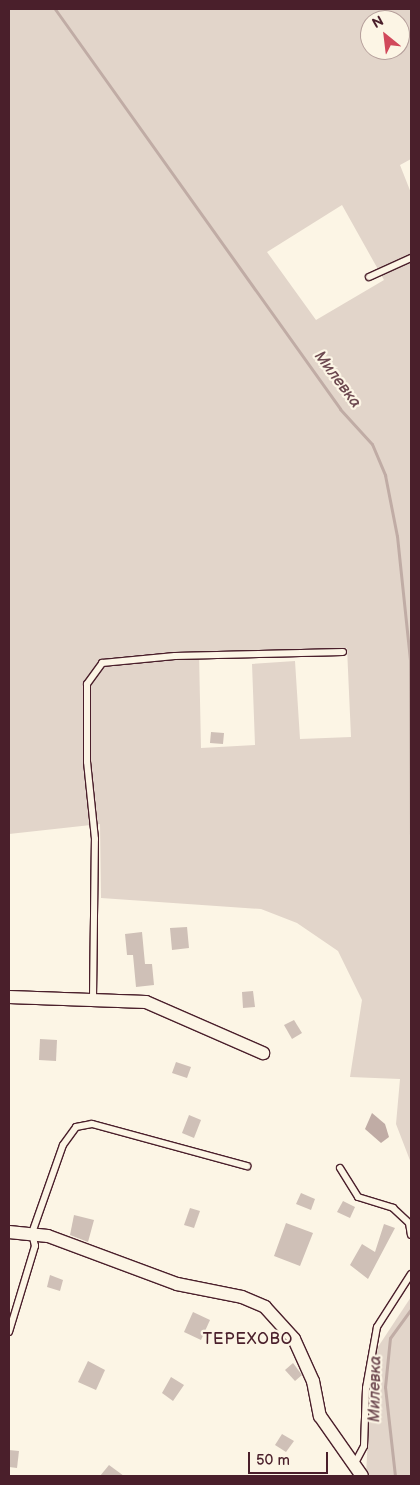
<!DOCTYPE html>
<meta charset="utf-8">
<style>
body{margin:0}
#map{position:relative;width:420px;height:1485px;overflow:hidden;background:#fcf5e5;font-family:"Balsamiq Sans",sans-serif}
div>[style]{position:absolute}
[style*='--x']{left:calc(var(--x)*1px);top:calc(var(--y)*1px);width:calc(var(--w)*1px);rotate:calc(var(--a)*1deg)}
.green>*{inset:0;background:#e2d5ca}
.water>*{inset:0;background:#c0aca5}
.stream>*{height:3px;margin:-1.5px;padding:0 1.5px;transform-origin:1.5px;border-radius:1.5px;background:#c0aca5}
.building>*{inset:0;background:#cfc0b7}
.roads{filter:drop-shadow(1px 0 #4a1f2b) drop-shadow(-1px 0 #4a1f2b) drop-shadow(0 1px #4a1f2b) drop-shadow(0 -1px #4a1f2b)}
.lane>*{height:6px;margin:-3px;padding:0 3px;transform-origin:3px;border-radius:3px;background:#fcf5e5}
.street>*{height:12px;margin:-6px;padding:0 6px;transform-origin:6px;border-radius:6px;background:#fcf5e5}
span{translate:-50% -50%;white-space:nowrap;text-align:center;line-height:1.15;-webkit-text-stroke:4.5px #fcf5e5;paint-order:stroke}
.water-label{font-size:16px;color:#6d4950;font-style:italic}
.neighbourhood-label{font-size:16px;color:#4a1f2b;letter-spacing:1px}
.frame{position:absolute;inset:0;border:10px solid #4a1f2b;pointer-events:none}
.north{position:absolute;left:360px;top:10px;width:50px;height:50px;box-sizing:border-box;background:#fcf5e5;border:1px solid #b59f9b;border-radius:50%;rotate:331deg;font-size:14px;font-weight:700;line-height:20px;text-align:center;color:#4a1f2b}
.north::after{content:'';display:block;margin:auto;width:18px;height:22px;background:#d1495b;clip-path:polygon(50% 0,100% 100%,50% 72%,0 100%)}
.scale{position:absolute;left:248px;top:1452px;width:80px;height:22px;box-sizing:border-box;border:2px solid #4a1f2b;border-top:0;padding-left:6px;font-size:15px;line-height:18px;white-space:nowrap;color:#4a1f2b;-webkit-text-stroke:4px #fcf5e5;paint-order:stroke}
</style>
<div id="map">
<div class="green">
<i style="clip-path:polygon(evenodd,9px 9px,411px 9px,411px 159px,400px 165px,411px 193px,411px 1163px,396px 1124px,400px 1079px,350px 1077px,362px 1000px,338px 951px,297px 923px,261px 909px,101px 898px,100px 824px,9px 834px,9px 9px,370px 20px,400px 20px,400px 50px,370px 50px,370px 20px,9px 9px,342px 205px,384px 280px,316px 320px,267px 252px,342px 205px,9px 9px,347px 648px,351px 737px,300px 739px,295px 661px,252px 664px,255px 745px,201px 748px,199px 653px,347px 648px)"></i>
<i style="clip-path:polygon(411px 1297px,411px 1476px,366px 1476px,372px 1356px)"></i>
</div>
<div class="water">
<i style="clip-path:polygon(372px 1113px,385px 1124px,389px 1137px,381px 1143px,365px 1129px)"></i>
</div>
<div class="stream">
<i style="--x:55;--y:9;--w:491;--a:54.5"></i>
<i style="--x:340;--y:409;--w:47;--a:47.6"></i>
<i style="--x:372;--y:444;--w:34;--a:67"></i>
<i style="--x:385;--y:475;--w:62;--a:78.9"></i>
<i style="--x:397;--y:536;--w:125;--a:84"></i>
<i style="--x:410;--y:660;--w:174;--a:89.7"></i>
<i style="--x:411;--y:982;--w:86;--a:90"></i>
<i style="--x:395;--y:1476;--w:90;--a:-96.4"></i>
<i style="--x:385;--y:1387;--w:49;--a:-84.2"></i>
<i style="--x:390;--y:1338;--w:36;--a:-54"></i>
</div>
<div class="building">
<i style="clip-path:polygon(211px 732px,224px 733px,223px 744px,210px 743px)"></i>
<i style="clip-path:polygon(187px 927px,189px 948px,172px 950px,170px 928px)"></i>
<i style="clip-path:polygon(142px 932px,145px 964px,152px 964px,154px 985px,136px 987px,133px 955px,127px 955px,125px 934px)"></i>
<i style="clip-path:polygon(253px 991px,255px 1007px,243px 1008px,242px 992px)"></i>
<i style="clip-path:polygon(294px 1020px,302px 1033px,292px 1039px,284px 1025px)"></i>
<i style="clip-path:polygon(40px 1039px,57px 1040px,56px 1061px,39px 1060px)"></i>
<i style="clip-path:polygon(176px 1062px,191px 1067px,187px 1078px,172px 1073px)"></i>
<i style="clip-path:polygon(189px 1115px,201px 1120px,194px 1138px,182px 1133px)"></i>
<i style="clip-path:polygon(301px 1193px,315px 1199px,311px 1210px,296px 1204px)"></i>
<i style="clip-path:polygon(343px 1201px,355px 1207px,350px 1218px,337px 1212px)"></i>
<i style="clip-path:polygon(190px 1208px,200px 1211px,194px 1228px,184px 1225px)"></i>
<i style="clip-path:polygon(74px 1215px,94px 1220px,88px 1242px,70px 1235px)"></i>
<i style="clip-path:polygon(286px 1223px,313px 1233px,300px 1266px,274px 1256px)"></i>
<i style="clip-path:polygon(384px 1224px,395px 1228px,368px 1279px,350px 1265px,362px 1244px,375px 1252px)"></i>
<i style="clip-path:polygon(50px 1275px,63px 1280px,60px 1291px,47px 1287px)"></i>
<i style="clip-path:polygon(193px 1312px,210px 1320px,201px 1340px,184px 1332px)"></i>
<i style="clip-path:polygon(88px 1361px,105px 1370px,96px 1390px,78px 1382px)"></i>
<i style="clip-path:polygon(293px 1363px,302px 1375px,295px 1381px,285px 1370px)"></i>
<i style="clip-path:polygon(171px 1377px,184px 1385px,173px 1401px,162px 1393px)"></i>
<i style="clip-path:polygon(282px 1434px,294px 1441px,286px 1452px,275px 1445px)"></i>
<i style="clip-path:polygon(9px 1450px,19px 1451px,17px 1468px,9px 1467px)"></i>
<i style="clip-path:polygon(109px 1465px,124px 1476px,100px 1476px)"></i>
</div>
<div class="roads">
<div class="lane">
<i style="--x:369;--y:277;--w:46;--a:-24.3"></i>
<i style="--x:93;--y:998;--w:159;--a:-89.3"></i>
<i style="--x:95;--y:839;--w:77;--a:-95.9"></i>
<i style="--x:87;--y:762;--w:78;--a:-90"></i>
<i style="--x:87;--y:684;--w:26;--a:-54"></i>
<i style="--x:102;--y:663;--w:73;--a:-5.5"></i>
<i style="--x:175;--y:656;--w:168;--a:-1.4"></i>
<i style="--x:340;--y:1168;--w:34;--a:58"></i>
<i style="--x:358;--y:1197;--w:37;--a:17"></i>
<i style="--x:393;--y:1208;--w:22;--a:43"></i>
<i style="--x:409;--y:1223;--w:12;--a:81"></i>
<i style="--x:9;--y:1332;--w:90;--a:-73.2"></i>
<i style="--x:35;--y:1246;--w:13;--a:-103"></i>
<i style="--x:32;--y:1233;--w:93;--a:-70.6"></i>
<i style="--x:63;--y:1145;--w:22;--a:-54"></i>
<i style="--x:76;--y:1127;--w:16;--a:-11"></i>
<i style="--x:92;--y:1124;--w:161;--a:15.2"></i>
<i style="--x:355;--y:1463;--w:19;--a:-62"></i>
<i style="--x:364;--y:1446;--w:58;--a:-88"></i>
<i style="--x:366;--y:1388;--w:62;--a:-79.8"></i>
<i style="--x:377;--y:1327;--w:63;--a:-57.3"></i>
</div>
<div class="street">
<i style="--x:9;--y:997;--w:137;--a:2.1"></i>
<i style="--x:146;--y:1002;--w:128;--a:23.6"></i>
<i style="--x:9;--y:1232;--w:39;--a:6"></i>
<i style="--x:48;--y:1236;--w:138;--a:20.4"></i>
<i style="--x:177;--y:1284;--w:66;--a:11.3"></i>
<i style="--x:242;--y:1297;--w:25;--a:23"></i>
<i style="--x:265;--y:1307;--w:43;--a:47.8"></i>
<i style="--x:294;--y:1339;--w:46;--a:65.7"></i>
<i style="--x:313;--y:1381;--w:36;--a:79"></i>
<i style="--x:320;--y:1416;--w:73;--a:55"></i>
</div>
</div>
<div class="water-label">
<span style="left:337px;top:380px;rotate:53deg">Милевка</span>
<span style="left:376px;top:1389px;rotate:-89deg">Милевка</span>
</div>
<div class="neighbourhood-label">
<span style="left:248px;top:1340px">ТЕРЕХОВО</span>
</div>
<div class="frame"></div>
<div class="north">N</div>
<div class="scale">50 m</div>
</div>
